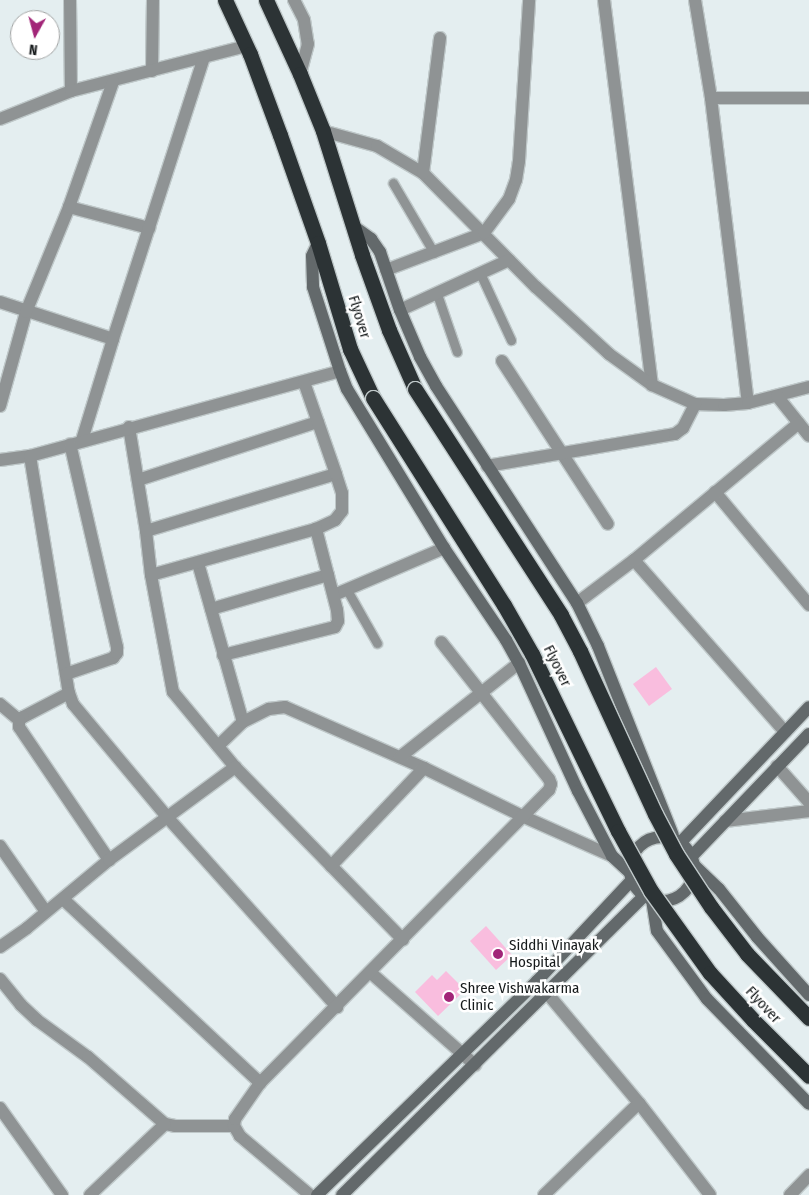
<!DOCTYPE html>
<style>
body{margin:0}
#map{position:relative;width:809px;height:1195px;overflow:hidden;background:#e4eef0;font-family:"Fira Sans Condensed",sans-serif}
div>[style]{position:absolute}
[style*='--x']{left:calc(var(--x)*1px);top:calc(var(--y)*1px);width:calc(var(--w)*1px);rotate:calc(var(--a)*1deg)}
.building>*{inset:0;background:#f9bdde}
.roads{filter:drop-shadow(1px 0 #bfc8c9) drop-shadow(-1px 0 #bfc8c9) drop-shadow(0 1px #bfc8c9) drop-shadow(0 -1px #bfc8c9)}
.lane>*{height:9px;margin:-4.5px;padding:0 4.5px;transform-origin:4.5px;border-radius:4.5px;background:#8f9394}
.street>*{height:12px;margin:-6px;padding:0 6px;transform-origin:6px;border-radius:6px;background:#8f9394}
.secondary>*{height:12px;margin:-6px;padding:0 6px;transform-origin:6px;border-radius:6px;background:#63696b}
.secondary>.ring{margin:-6px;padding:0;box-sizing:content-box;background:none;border:12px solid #63696b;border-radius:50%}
.highway>*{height:15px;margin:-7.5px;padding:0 7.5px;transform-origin:7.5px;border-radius:7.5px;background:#2c3335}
.bridges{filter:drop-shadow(1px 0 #bfc8c9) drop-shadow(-1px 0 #bfc8c9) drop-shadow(0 1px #bfc8c9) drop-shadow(0 -1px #bfc8c9)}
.highway-bridge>*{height:15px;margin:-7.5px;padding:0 7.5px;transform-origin:7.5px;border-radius:7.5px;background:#2c3335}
.dots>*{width:14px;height:14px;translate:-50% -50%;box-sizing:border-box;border:2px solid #fff;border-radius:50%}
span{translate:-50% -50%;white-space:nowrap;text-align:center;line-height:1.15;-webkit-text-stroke:5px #fff;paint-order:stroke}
.street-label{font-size:15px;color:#15191a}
.poi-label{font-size:15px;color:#15191a}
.left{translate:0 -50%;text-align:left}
.north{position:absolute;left:10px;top:10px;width:50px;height:50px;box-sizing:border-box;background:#fff;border:1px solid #a1a3a3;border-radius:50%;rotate:187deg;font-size:14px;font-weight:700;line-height:20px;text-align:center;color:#15191a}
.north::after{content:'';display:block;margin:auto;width:18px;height:22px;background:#a22578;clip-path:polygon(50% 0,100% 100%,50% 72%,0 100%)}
</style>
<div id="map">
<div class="building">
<i style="clip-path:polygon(656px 667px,672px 689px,649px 706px,633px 684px)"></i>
<i style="clip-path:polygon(486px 926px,512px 955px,496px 970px,470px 941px)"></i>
<i style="clip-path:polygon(446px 971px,465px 990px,438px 1016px,415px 992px,432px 975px,437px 980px)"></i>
</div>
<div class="roads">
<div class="lane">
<i style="--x:393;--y:183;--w:81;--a:59.6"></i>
<i style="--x:480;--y:273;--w:74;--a:65.2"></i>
<i style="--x:437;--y:294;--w:61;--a:71"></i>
<i style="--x:347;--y:590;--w:61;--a:60.5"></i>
</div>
<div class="street">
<i style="--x:70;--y:0;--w:91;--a:89.4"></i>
<i style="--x:294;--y:0;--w:22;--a:63"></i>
<i style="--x:304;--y:20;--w:24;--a:81"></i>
<i style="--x:308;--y:44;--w:31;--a:105"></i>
<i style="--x:604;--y:0;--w:388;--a:82.9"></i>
<i style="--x:695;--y:0;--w:99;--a:80.7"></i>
<i style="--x:711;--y:98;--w:307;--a:83.1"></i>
<i style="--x:152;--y:71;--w:71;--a:-89.2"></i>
<i style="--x:711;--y:98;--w:98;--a:0"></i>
<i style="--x:0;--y:119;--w:76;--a:-21.5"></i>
<i style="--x:71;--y:91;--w:181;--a:-14.4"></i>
<i style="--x:323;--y:131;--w:56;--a:15.5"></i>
<i style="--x:377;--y:146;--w:53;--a:30.4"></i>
<i style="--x:423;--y:173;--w:161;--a:45.3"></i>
<i style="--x:536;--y:287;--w:99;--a:42.5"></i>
<i style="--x:609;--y:354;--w:53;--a:35.8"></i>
<i style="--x:652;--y:385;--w:47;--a:23.8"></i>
<i style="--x:695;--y:404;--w:29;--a:2"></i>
<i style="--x:724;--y:405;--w:24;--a:-5"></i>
<i style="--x:748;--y:403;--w:63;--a:-14.7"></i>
<i style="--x:423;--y:173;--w:136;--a:-82.8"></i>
<i style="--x:69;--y:207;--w:83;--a:14.7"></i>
<i style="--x:386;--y:270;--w:105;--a:-20.7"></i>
<i style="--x:484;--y:233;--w:42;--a:-53.7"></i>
<i style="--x:509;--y:199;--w:20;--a:-70"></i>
<i style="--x:516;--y:180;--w:19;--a:-81"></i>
<i style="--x:519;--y:161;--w:161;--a:-86.4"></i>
<i style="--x:0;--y:302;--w:119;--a:18.1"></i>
<i style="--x:400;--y:310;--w:120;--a:-24.6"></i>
<i style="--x:502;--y:361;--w:194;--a:57"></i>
<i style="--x:777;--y:396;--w:51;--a:51.3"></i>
<i style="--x:0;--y:406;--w:98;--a:-74.5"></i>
<i style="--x:26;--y:312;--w:113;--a:-67.7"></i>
<i style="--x:69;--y:207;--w:133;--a:-70.6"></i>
<i style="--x:129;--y:427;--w:105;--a:80.7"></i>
<i style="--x:146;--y:531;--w:44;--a:83.5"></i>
<i style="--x:151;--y:575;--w:119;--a:79.4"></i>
<i style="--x:173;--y:692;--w:97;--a:50.4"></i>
<i style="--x:235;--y:767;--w:241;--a:45.8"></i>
<i style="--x:82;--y:440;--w:106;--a:-72.9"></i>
<i style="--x:113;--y:339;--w:295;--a:-72.1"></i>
<i style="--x:30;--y:456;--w:240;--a:80.7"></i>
<i style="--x:69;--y:693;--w:12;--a:70"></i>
<i style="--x:73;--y:704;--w:148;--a:50.2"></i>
<i style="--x:168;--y:818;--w:254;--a:48.2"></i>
<i style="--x:0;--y:460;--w:30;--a:-8"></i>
<i style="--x:30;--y:456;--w:321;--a:-15.3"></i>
<i style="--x:487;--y:466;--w:191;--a:-9.7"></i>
<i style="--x:675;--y:434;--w:10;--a:-37"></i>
<i style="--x:683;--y:428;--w:27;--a:-63"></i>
<i style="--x:138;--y:480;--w:189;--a:-17.9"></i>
<i style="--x:715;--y:492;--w:147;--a:50.2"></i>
<i style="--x:146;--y:531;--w:198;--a:-16.7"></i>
<i style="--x:634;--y:560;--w:229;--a:48.7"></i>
<i style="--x:198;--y:563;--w:165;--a:74.2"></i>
<i style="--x:151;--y:575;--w:171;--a:-15.6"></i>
<i style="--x:316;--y:529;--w:21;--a:-25"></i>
<i style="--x:335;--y:520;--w:11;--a:-52"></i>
<i style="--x:342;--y:511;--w:18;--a:-90"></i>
<i style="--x:342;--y:493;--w:20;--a:-108"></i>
<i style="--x:336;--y:474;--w:97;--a:-109.2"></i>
<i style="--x:334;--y:595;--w:120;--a:-23.1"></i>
<i style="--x:577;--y:603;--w:71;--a:-37"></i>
<i style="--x:634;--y:560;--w:214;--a:-39.7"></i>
<i style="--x:211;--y:609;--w:122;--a:-16.2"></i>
<i style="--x:223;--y:655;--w:115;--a:-14"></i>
<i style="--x:335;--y:627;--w:7;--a:-63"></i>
<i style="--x:338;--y:621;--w:11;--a:-95"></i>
<i style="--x:337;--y:610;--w:84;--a:-104.5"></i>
<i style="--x:66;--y:674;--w:50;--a:-18.8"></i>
<i style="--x:113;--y:658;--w:6;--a:-51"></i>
<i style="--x:117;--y:653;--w:6;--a:-90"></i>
<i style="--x:117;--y:647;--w:208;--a:-103"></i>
<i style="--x:69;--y:693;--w:52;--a:152.4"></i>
<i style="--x:23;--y:717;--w:5;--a:143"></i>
<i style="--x:19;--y:720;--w:7;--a:90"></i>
<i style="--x:19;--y:727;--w:161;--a:55.9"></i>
<i style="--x:0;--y:704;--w:25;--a:40"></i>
<i style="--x:218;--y:746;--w:35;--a:-44"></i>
<i style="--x:243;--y:722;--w:29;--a:-27"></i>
<i style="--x:269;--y:709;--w:16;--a:-7"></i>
<i style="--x:285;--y:707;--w:152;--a:23.7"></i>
<i style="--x:424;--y:768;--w:109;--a:26.1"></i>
<i style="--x:522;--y:816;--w:98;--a:24"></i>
<i style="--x:400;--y:757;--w:152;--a:-38.3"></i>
<i style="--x:777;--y:766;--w:48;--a:48.4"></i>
<i style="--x:725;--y:821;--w:85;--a:-6.8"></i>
<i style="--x:0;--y:846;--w:80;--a:55.1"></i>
<i style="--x:331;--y:866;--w:135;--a:-46.5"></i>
<i style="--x:63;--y:899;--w:270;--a:43"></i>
<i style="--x:0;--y:947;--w:33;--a:-35"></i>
<i style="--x:27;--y:928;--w:107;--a:-39.7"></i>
<i style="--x:109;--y:860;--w:157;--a:-36.4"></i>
<i style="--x:371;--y:973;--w:139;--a:41.5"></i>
<i style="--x:0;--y:979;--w:33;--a:51"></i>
<i style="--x:21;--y:1005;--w:22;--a:43"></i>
<i style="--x:37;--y:1020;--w:63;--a:36"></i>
<i style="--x:88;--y:1057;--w:102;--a:41"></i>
<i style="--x:165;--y:1124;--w:10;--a:11"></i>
<i style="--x:175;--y:1126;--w:59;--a:0"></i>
<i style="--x:537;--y:981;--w:159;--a:50.1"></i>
<i style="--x:639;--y:1103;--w:116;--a:52.3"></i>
<i style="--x:0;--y:1108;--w:107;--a:54.5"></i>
<i style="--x:90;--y:1195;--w:103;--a:-43.4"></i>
<i style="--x:310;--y:1195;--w:92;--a:-139.9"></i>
<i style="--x:240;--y:1136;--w:12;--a:-121"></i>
<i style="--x:234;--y:1126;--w:7;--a:-82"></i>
<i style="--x:235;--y:1119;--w:44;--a:-55.2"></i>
<i style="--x:260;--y:1083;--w:412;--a:-45.4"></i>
<i style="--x:549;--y:790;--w:6;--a:-72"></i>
<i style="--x:551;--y:784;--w:5;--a:-112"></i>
<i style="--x:549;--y:779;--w:174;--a:-128.2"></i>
<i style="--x:544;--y:1195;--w:132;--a:-44.1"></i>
<i style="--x:790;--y:1195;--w:28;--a:-46"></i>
</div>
<div class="secondary">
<i style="--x:352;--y:225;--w:24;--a:36"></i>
<i style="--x:371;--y:239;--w:16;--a:55"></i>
<i style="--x:380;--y:252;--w:61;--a:71"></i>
<i style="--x:400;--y:310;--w:51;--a:66.9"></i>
<i style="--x:420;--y:357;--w:33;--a:61"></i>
<i style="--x:436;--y:386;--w:259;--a:57"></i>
<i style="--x:577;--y:603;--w:48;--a:64"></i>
<i style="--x:598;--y:646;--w:203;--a:68.4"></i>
<i style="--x:318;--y:243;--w:14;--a:115"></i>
<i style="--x:312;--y:256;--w:31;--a:88"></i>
<i style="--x:313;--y:287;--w:88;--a:72.2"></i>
<i style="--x:340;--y:371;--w:19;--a:69"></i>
<i style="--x:347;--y:389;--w:186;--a:58.6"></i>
<i style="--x:444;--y:548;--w:111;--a:56"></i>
<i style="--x:506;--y:640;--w:26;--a:61"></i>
<i style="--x:519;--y:663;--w:141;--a:65.3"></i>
<i style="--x:578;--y:791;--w:73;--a:62.4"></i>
<i style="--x:612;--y:856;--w:23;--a:43"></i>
<i class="ring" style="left:630px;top:837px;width:52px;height:52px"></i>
<i style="--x:680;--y:843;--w:187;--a:-46.5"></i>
<i style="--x:692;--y:856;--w:169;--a:-46.2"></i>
<i style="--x:695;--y:866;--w:33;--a:44"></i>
<i style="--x:719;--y:889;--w:61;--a:51.6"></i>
<i style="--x:757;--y:937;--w:78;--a:48.1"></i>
<i style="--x:652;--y:900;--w:31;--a:81"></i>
<i style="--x:657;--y:931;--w:84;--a:53.7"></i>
<i style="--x:707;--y:999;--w:146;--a:45.8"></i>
<i style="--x:317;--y:1195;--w:307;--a:-44.2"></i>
<i style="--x:537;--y:981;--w:137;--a:-46.8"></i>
<i style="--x:342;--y:1195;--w:425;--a:-44.7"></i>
</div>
<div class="highway">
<i style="--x:225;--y:0;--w:60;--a:65.2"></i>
<i style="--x:250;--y:54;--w:86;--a:69.7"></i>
<i style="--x:280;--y:135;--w:114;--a:70.6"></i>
<i style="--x:318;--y:243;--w:111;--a:73.2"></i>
<i style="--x:350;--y:349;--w:54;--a:64.9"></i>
<i style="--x:266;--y:0;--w:81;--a:65.3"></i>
<i style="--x:300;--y:74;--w:61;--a:68"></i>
<i style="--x:323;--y:131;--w:130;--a:72.5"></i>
<i style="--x:362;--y:255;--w:80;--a:70.2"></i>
<i style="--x:389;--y:330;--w:64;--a:66.2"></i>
</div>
</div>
<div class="bridges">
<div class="highway-bridge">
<i style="--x:415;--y:389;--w:269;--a:57.1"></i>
<i style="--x:561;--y:615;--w:41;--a:62.2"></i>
<i style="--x:580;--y:651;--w:179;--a:65.3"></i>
<i style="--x:655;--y:814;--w:45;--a:62.3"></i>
<i style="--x:676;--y:854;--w:64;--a:56.6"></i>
<i style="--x:711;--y:907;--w:59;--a:52.5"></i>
<i style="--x:747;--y:954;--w:89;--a:45.9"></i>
<i style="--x:373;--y:398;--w:245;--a:57.7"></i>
<i style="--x:504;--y:605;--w:56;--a:60.3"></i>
<i style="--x:532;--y:654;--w:197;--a:64.1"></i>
<i style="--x:618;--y:831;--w:68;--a:61.2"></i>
<i style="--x:651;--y:891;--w:101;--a:54.3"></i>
<i style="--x:710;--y:973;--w:64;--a:47.5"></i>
<i style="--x:753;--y:1020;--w:79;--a:45"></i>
</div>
</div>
<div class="dots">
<i style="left:498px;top:954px;background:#a22578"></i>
<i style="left:449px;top:997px;background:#a22578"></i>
</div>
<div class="street-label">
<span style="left:359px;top:317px;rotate:73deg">Flyover</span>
<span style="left:557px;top:666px;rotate:64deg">Flyover</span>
<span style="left:763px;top:1005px;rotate:47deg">Flyover</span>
</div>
<div class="poi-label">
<span class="left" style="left:509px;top:954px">Siddhi Vinayak<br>Hospital</span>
<span class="left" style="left:460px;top:997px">Shree Vishwakarma<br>Clinic</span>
</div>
<div class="north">N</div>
</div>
